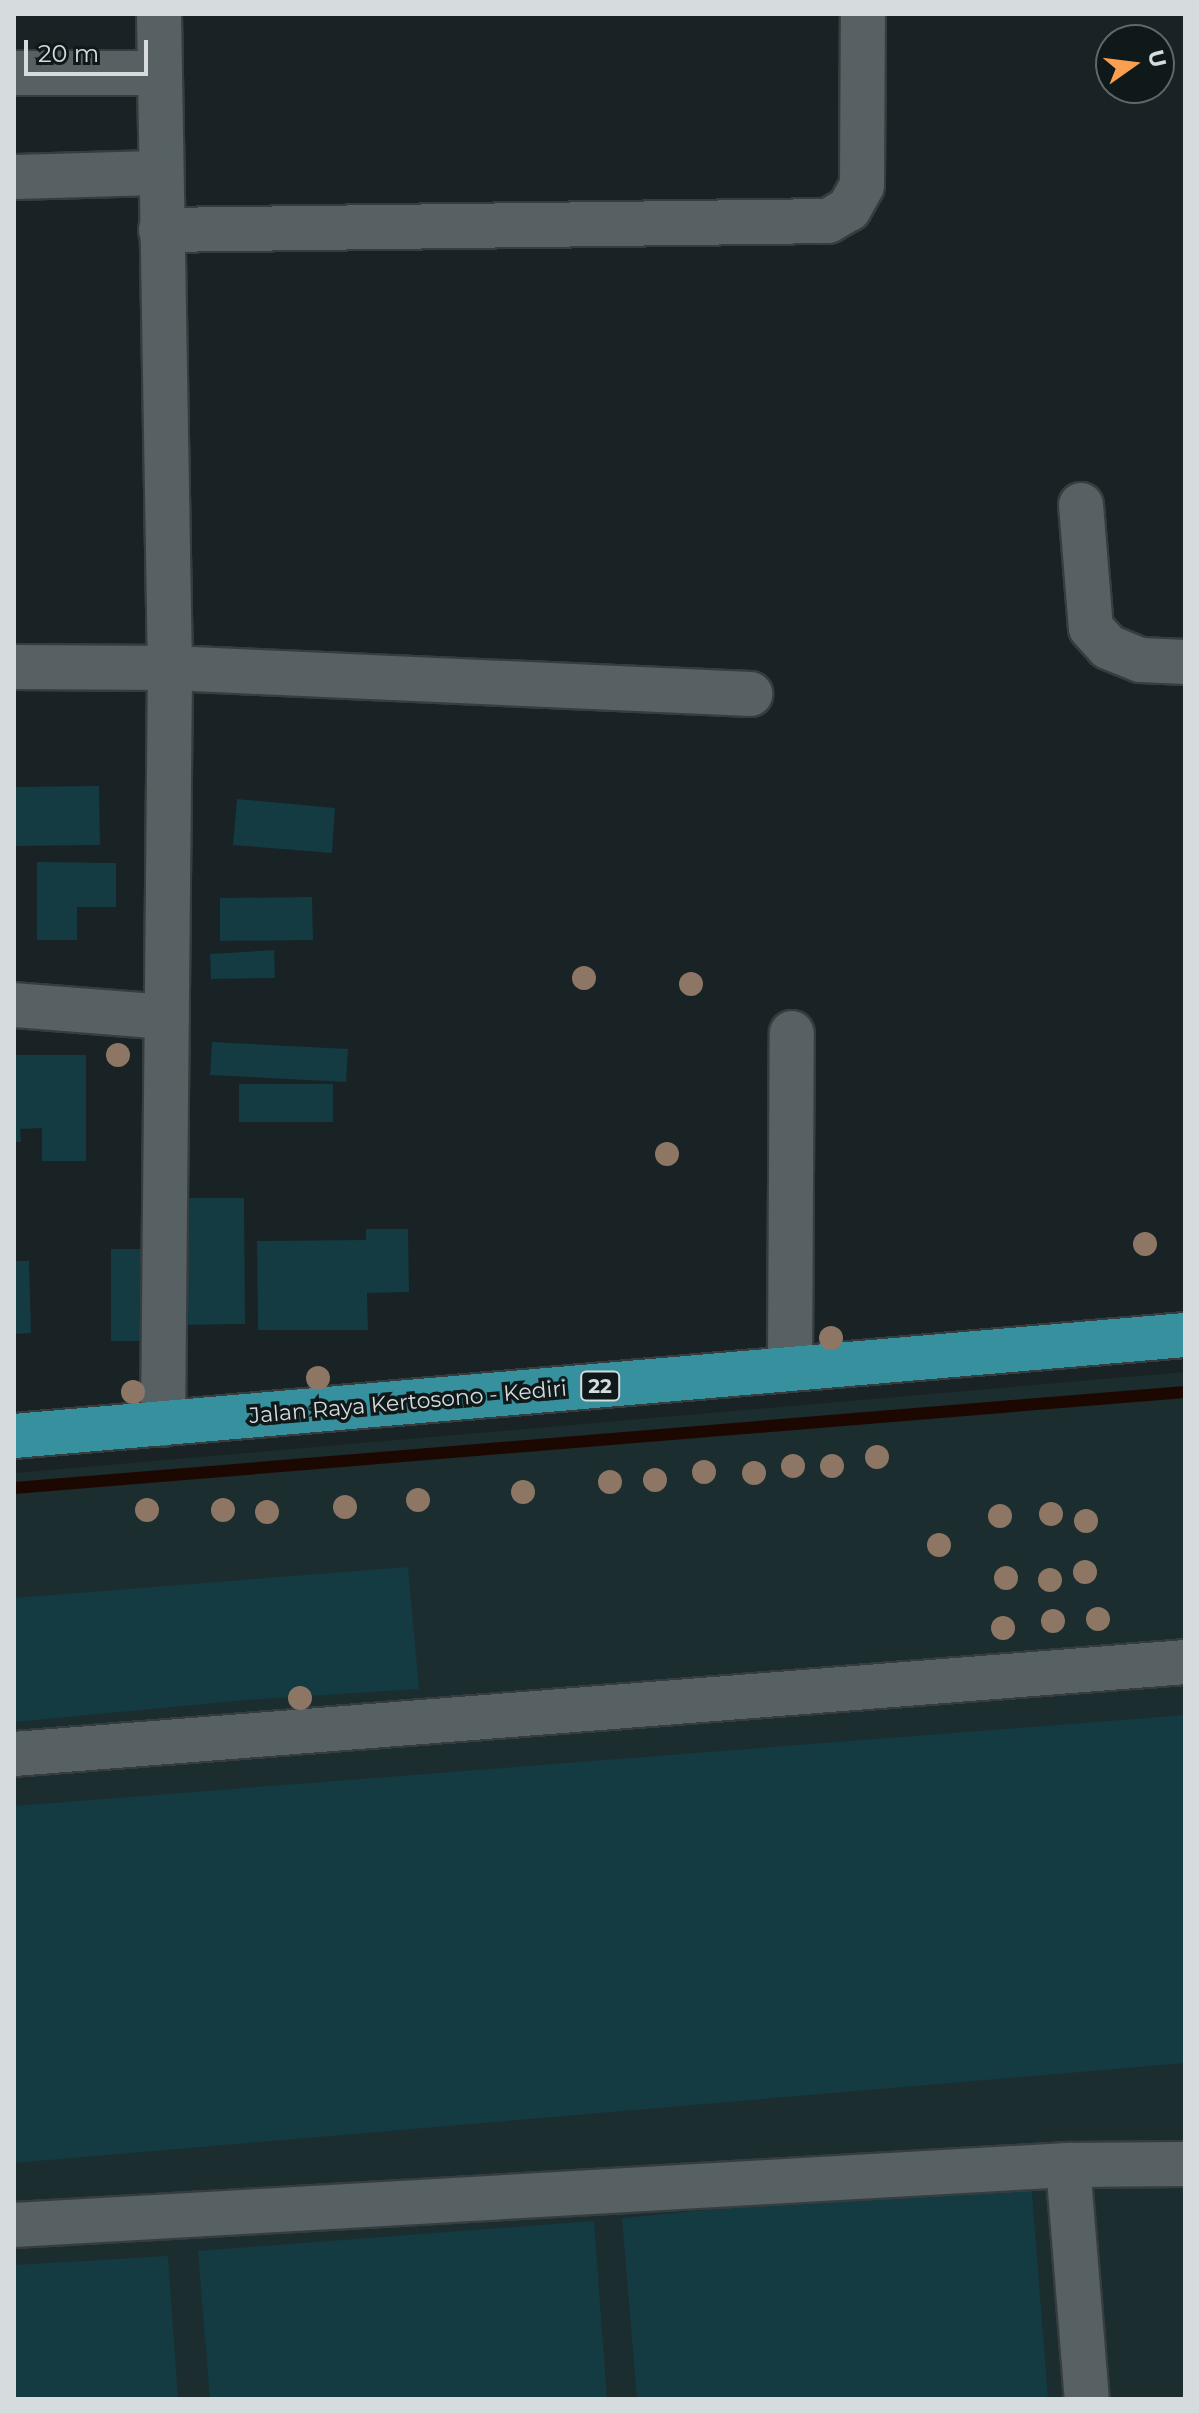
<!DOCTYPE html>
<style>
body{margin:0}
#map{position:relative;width:1199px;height:2413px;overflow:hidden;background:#192224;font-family:Montserrat,sans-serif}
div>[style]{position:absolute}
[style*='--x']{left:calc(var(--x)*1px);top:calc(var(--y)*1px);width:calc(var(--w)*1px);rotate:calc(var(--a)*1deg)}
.built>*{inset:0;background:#1c2d30}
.stream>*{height:12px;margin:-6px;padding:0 6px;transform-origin:6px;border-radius:6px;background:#1c0800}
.building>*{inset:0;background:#133b41}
.roads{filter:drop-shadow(2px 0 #363d3f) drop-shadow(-2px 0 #363d3f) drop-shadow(0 2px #363d3f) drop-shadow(0 -2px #363d3f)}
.minor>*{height:44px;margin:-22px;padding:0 22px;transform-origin:22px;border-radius:22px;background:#576163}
.highway>*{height:44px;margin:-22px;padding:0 22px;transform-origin:22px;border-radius:22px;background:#36909e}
.trees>*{width:24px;height:24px;margin:-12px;border-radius:50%;background:#8d7663}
span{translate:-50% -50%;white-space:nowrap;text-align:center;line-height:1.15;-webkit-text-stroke:7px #10191a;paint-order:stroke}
.shield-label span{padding:2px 6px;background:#10191a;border:2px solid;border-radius:6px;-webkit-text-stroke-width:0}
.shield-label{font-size:20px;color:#d6dcdd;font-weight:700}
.street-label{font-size:22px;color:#d6dcdd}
.frame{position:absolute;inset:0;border:16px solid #d6dcdd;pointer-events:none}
.north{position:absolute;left:1095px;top:24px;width:80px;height:80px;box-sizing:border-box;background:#10191a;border:2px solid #5f6768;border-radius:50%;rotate:76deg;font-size:22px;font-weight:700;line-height:32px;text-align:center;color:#d6dcdd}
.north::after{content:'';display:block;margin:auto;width:28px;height:36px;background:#fa9f4f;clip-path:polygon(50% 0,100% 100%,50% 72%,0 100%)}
.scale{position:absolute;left:24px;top:40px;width:124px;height:36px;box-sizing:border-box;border:4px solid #d6dcdd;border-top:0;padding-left:10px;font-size:24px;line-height:28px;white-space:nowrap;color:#d6dcdd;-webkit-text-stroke:6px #10191a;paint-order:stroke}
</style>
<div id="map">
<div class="built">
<i style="clip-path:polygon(1185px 1372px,1185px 2399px,14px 2399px,14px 1473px)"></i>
</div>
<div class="stream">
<i style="--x:14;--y:1488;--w:1175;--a:-4.69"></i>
</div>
<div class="building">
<i style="clip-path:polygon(99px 786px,100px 845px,14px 846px,14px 787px)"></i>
<i style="clip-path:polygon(237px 799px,335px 808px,332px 853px,233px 845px)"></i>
<i style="clip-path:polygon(37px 862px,116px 863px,116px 907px,77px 907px,77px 940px,37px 940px)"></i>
<i style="clip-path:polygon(312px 897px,313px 940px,220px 941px,220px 898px)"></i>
<i style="clip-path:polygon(274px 950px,275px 978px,211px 979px,210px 954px)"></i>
<i style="clip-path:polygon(212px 1042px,348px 1049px,346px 1082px,210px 1075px)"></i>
<i style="clip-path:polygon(14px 1055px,86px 1055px,86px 1161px,42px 1161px,42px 1128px,20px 1129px,21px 1142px,14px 1142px)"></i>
<i style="clip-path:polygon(239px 1084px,333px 1084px,333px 1122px,239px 1122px)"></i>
<i style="clip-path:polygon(175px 1198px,244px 1198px,245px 1324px,176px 1325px)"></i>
<i style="clip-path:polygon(366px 1229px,408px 1229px,409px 1292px,367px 1293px,368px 1330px,258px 1330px,257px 1241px,366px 1240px)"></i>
<i style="clip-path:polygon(111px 1249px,157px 1249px,156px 1341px,111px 1341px)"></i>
<i style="clip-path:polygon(14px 1261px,29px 1261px,31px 1333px,14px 1334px)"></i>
<i style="clip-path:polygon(408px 1567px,419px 1689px,246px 1700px,14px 1722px,14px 1598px)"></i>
<i style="clip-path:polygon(1185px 1715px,1185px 2063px,14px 2163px,14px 1806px)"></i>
<i style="clip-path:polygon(1031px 2180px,1048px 2399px,637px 2399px,622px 2218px)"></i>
<i style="clip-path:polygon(594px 2221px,607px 2399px,210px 2399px,198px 2251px)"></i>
<i style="clip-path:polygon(168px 2256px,178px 2399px,14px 2399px,14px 2265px)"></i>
</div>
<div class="roads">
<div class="minor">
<i style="--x:159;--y:14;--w:654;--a:89.04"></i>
<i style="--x:170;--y:668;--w:756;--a:90.53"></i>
<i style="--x:14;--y:73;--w:145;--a:0"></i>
<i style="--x:14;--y:177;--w:145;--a:-1.6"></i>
<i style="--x:161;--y:230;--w:667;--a:-0.77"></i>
<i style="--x:828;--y:221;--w:24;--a:-30"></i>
<i style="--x:849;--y:209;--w:26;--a:-61"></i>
<i style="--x:862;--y:186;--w:172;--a:-89.7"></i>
<i style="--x:1081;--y:505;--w:123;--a:85.4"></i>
<i style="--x:1091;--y:628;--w:25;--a:48"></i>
<i style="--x:1108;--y:647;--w:35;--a:22"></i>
<i style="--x:1141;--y:660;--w:44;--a:2.6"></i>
<i style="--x:14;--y:667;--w:156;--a:0.4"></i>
<i style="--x:170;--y:668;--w:581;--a:2.57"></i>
<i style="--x:14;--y:1005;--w:153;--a:4.5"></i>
<i style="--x:790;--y:1369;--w:336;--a:-89.7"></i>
<i style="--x:14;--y:1754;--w:1175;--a:-4.49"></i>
<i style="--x:1068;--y:2165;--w:235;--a:85.4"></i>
<i style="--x:14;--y:2225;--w:1056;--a:-3.26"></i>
<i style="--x:1068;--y:2165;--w:117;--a:-0.5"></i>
</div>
<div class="highway">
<i style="--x:14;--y:1436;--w:1175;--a:-4.93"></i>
</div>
</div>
<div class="trees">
<i style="left:584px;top:978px"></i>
<i style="left:691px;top:984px"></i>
<i style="left:118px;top:1055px"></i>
<i style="left:667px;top:1154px"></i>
<i style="left:1145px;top:1244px"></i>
<i style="left:831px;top:1338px"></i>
<i style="left:318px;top:1378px"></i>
<i style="left:133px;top:1392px"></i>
<i style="left:877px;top:1457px"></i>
<i style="left:793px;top:1466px"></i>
<i style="left:832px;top:1466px"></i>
<i style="left:704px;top:1472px"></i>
<i style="left:754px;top:1473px"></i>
<i style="left:655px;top:1480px"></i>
<i style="left:610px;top:1482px"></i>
<i style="left:523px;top:1492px"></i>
<i style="left:418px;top:1500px"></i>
<i style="left:345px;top:1507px"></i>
<i style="left:147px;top:1510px"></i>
<i style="left:223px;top:1510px"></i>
<i style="left:267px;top:1512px"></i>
<i style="left:1051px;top:1514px"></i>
<i style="left:1000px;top:1516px"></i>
<i style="left:1086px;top:1521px"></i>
<i style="left:939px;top:1545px"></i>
<i style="left:1085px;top:1572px"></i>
<i style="left:1006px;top:1578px"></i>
<i style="left:1050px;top:1580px"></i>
<i style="left:1098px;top:1619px"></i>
<i style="left:1053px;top:1621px"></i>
<i style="left:1003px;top:1628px"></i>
<i style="left:300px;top:1698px"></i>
</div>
<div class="shield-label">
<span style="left:600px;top:1386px">22</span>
</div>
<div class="street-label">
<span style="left:408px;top:1402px;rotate:-5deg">Jalan Raya Kertosono - Kediri</span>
</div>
<div class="frame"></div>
<div class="north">U</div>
<div class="scale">20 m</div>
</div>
